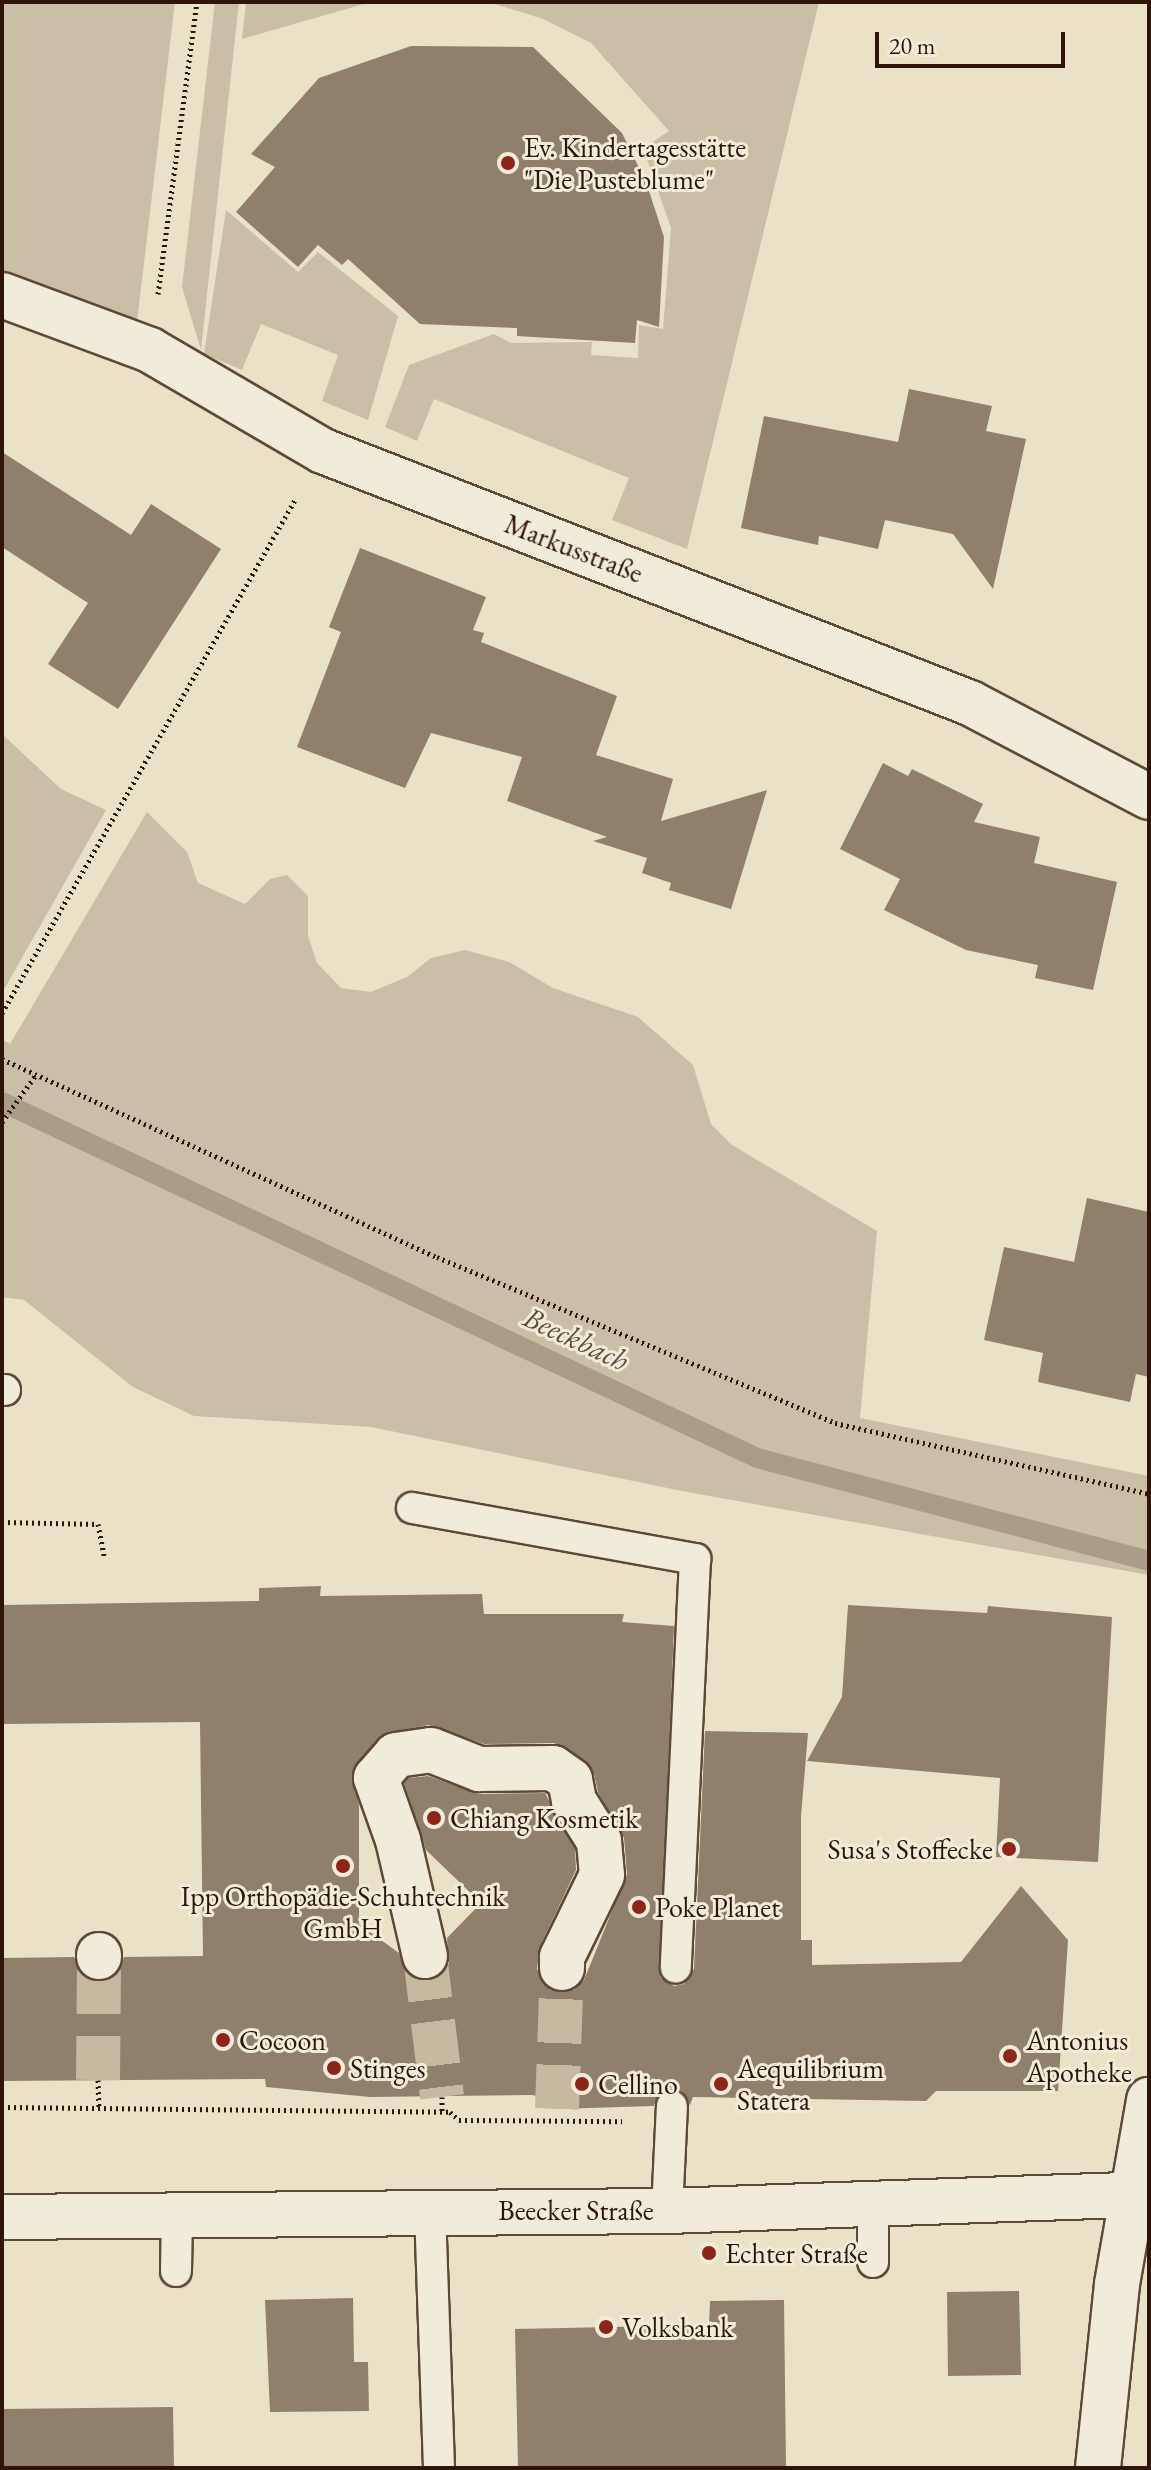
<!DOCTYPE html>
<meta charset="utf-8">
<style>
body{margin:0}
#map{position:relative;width:1151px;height:2470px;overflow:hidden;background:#eae2c6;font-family:"EB Garamond",serif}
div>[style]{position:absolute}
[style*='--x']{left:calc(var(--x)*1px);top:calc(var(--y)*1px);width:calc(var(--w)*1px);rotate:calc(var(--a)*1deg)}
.green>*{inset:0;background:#cabfa6}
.stream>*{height:20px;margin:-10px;padding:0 10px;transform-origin:10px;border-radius:10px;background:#aa9c86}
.building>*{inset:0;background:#907f6b}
.street-tunnel>*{height:44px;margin-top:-22px;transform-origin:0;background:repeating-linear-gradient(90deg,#c5b9a0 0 44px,transparent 0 66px)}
.path>*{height:5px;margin-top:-2.5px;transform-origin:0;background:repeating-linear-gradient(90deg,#2f1409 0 2px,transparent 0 6px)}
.roads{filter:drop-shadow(2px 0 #5e4838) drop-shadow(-2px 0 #5e4838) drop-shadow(0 2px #5e4838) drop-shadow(0 -2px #5e4838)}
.lane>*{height:30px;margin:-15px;padding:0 15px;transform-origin:15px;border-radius:15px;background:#f1ecda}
.street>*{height:44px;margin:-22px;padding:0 22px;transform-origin:22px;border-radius:22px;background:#f1ecda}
.secondary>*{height:44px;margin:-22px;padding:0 22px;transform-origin:22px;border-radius:22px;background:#f1ecda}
.dots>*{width:22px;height:22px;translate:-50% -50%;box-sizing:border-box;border:4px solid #f1ecda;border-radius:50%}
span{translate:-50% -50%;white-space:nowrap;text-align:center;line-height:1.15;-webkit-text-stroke:6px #f1ecda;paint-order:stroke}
.poi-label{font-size:28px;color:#2f1409}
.left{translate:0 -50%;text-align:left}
.right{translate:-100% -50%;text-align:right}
.street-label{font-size:28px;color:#2f1409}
.water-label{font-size:30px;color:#604a3b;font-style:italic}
.frame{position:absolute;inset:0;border:4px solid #2f1409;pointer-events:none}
.scale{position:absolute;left:875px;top:32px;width:190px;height:36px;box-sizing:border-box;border:4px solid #2f1409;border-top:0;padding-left:10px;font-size:24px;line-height:28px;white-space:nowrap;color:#2f1409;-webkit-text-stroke:6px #f1ecda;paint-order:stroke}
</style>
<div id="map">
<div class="green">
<i style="clip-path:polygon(2px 2px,175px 2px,137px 322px,2px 270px)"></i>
<i style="clip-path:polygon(215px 2px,239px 2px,201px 350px,182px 287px)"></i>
<i style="clip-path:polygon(246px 2px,819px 2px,687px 549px,612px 520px,629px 478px,434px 399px,417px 441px,385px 427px,409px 365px,494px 334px,511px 343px,592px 342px,591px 355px,638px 358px,639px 325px,663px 329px,671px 228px,643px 148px,669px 131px,591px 43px,543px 19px,495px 4px,364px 4px,242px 39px)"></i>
<i style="clip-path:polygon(226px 210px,298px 272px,318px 252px,398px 316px,368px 420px,322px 401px,338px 355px,261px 324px,242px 370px,204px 354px)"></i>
<i style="clip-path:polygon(2px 734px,61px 789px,106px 810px,2px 993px)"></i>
<i style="clip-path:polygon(147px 812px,187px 852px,198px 883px,245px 904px,270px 879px,287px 875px,308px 896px,308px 936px,317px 963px,341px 988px,371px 992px,407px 977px,431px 958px,465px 950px,509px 962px,553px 988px,638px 1017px,693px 1065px,711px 1124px,732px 1145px,877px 1231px,860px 1418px,1149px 1476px,1149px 1575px,687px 1492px,371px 1427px,194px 1416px,133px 1387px,24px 1300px,2px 1297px,2px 1039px,10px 1044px)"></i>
</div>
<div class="stream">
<i style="--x:2;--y:1102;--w:835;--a:25.24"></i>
<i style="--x:757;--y:1458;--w:405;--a:14.7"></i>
</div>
<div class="building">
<i style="clip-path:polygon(411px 46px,533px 47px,622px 133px,646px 182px,664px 237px,659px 327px,637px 320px,635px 343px,517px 336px,517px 328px,420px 324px,348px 259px,342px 265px,318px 245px,298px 267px,236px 212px,275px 167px,251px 154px,319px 78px)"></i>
<i style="clip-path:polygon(909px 389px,992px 406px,986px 431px,1026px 439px,993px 589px,953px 534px,885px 520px,878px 549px,819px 536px,818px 545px,741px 528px,764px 416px,898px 442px)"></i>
<i style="clip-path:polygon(2px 452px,131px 535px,151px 504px,221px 549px,118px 709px,48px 664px,88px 603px,2px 547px)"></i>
<i style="clip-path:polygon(360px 548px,486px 597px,473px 630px,484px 633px,481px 642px,617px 696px,596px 755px,673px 779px,661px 821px,767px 790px,731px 909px,669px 890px,671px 883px,642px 873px,647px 858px,593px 841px,607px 837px,507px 801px,522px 757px,431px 733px,405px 788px,297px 747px,341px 632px,329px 627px)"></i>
<i style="clip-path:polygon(883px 763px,908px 776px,912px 769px,983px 804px,974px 822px,1040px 837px,1034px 863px,1117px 882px,1093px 990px,1035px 978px,1038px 965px,966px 950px,884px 910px,900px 879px,840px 849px)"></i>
<i style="clip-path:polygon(1087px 1198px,1149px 1212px,1149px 1377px,1136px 1374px,1130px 1402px,1038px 1382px,1043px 1353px,984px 1340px,1004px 1247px,1074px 1262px)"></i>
<i style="clip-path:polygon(evenodd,321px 1586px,320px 1596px,482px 1594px,484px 1614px,624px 1614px,622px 1622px,674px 1626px,660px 1977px,674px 1986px,684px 1984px,694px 1969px,705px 1731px,808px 1733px,801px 1816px,801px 1940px,812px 1940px,812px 1965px,961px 1962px,1021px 1886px,1068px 1940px,1058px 2091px,936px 2091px,926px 2101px,693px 2097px,690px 2105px,682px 2091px,672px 2088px,657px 2096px,654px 2106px,557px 2109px,550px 2099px,532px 2095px,370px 2097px,266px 2087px,265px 2079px,2px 2081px,2px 1958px,74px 1957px,86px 1978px,100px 1982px,120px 1970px,124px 1957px,203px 1956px,200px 1722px,2px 1724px,2px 1605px,259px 1601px,259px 1588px,321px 1586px,428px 1725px,484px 1744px,554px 1743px,584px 1760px,594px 1774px,598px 1792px,624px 1838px,627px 1874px,584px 1980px,574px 1990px,550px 1990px,537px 1969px,540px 1946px,576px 1870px,575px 1849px,545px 1793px,479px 1794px,428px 1776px,409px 1778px,404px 1783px,426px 1850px,481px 1903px,447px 1938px,449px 1964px,430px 1980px,407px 1974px,399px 1953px,359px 1924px,359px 1804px,352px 1773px,378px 1738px,428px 1725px)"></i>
<i style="clip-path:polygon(848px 1605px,987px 1613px,988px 1606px,1112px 1617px,1098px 1862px,996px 1857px,1000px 1778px,807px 1761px,842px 1697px)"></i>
<i style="clip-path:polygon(1019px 2291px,1021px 2375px,948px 2376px,947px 2292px)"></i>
<i style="clip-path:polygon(353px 2298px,354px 2362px,368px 2362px,369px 2411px,270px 2412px,265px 2300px)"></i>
<i style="clip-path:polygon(784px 2300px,786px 2468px,518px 2468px,515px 2329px,709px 2325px,710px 2301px)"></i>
<i style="clip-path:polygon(173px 2407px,174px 2468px,2px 2468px,2px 2409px)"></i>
</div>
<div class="street-tunnel">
<i style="--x:425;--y:1956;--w:142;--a:83.1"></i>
<i style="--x:98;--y:2080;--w:123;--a:-89.5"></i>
<i style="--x:557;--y:2109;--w:141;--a:-88"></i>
</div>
<div class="path">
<i style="--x:158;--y:294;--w:295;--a:-82.4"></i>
<i style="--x:2;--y:1013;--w:591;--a:-60.27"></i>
<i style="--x:2;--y:1059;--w:478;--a:24.5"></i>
<i style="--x:437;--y:1257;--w:431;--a:22.6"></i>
<i style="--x:835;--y:1423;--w:322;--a:12.7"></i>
<i style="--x:2;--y:1122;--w:57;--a:-54.3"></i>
<i style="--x:2;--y:1522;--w:96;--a:1.2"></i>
<i style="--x:98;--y:1524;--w:33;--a:79"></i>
<i style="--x:98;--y:2080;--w:28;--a:88"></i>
<i style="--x:442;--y:2097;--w:16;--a:90"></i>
<i style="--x:2;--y:2107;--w:448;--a:0.6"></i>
<i style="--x:450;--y:2112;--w:12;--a:42"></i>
<i style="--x:459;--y:2120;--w:163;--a:0.4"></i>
</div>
<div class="roads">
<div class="lane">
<i style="--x:2;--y:1390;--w:3;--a:0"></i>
<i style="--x:412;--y:1508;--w:288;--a:10.2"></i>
<i style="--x:695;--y:1559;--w:409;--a:92.7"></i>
<i style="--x:873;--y:2206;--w:56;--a:90"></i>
<i style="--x:430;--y:2210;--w:258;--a:88"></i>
<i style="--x:667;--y:2211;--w:105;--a:-87.3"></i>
<i style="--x:176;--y:2271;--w:57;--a:-89"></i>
</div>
<div class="street">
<i style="--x:2;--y:295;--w:158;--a:20.4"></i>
<i style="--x:150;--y:350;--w:200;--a:30.3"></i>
<i style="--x:323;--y:451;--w:694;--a:21.28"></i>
<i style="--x:970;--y:703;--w:202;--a:27.7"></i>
<i style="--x:425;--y:1956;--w:119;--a:-103.1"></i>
<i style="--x:398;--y:1840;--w:66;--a:-109.5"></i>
<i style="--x:376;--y:1778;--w:30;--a:-49"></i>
<i style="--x:396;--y:1755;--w:35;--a:-8"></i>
<i style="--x:431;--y:1750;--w:52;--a:21.6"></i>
<i style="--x:479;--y:1769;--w:74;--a:-0.8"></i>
<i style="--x:553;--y:1768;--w:21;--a:35"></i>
<i style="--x:570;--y:1780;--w:21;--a:79"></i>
<i style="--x:574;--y:1801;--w:47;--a:58"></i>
<i style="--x:599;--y:1841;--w:34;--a:85"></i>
<i style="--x:602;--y:1875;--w:91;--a:116"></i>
<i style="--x:562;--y:1957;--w:11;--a:90"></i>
<i style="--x:99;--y:1957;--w:2;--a:-90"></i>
<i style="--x:1098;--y:2468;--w:185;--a:-84.1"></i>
<i style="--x:1117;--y:2284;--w:187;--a:-80.1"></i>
</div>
<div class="secondary">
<i style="--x:2;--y:2217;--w:665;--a:-0.52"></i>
<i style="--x:667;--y:2211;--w:482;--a:-2"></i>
</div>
</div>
<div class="dots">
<i style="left:508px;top:163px;background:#8f2418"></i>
<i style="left:434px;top:1818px;background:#8f2418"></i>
<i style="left:1009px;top:1849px;background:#8f2418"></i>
<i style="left:343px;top:1866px;background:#8f2418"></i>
<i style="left:639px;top:1907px;background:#8f2418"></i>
<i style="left:223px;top:2040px;background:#8f2418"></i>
<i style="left:1010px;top:2056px;background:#8f2418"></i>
<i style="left:334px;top:2068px;background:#8f2418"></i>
<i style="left:582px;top:2084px;background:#8f2418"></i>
<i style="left:721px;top:2084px;background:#8f2418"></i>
<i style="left:709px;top:2253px;background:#8f2418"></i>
<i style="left:606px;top:2327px;background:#8f2418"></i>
</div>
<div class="poi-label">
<span class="left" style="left:524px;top:163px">Ev. Kindertagesstätte<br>"Die Pusteblume"</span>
<span class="left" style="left:450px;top:1818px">Chiang Kosmetik</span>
<span class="right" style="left:993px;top:1849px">Susa's Stoffecke</span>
<span style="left:343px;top:1912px">Ipp Orthopädie-Schuhtechnik<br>GmbH</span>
<span class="left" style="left:655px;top:1907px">Poke Planet</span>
<span class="left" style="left:239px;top:2040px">Cocoon</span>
<span class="left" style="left:1026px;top:2056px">Antonius<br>Apotheke</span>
<span class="left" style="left:350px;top:2068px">Stinges</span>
<span class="left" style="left:737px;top:2084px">Aequilibrium<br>Statera</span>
<span class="left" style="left:598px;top:2084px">Cellino</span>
<span class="left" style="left:725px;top:2253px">Echter Straße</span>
<span class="left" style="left:622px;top:2327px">Volksbank</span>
</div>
<div class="street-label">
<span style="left:574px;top:548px;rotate:21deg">Markusstraße</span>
<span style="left:576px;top:2210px">Beecker Straße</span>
</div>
<div class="water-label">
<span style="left:576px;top:1339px;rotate:25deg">Beeckbach</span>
</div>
<div class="frame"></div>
<div class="scale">20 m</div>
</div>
